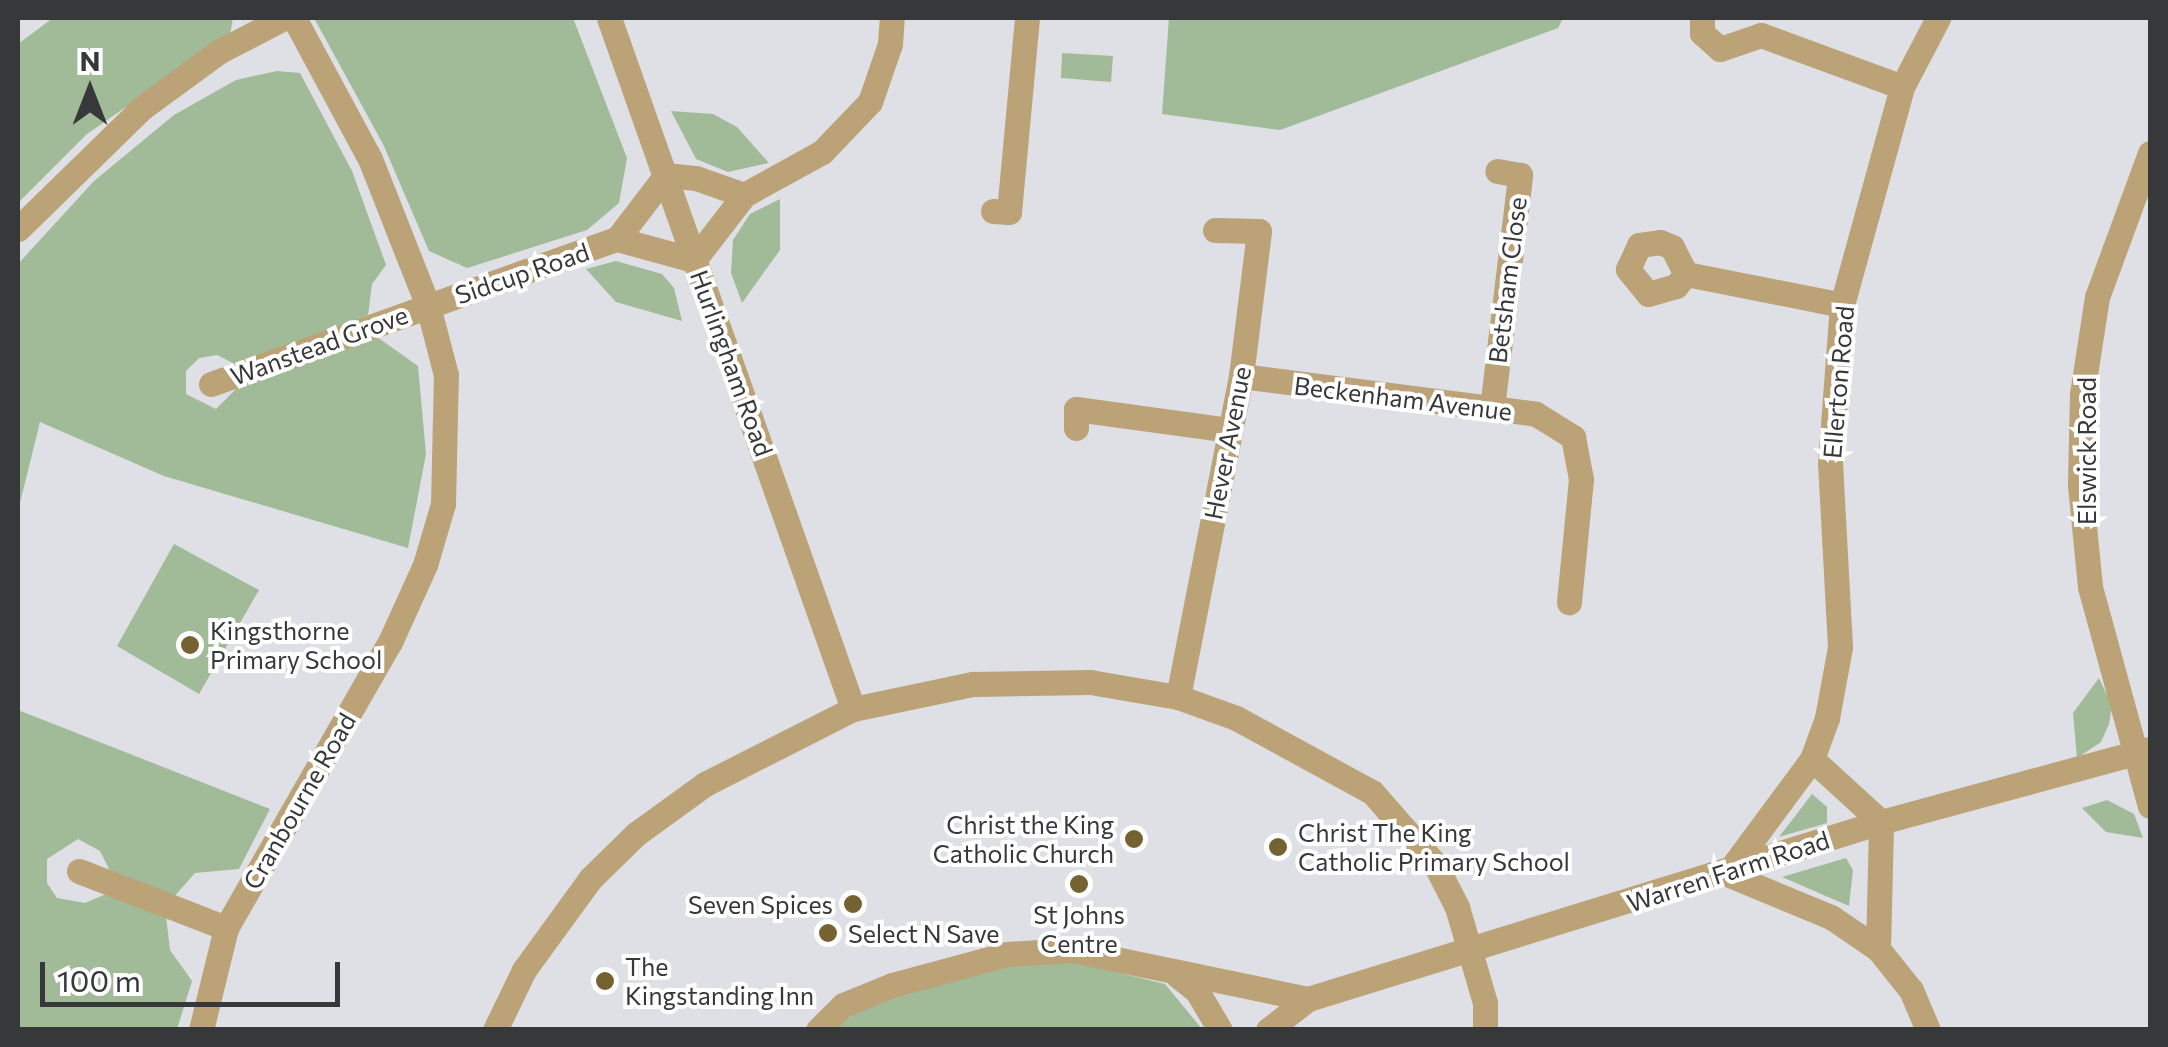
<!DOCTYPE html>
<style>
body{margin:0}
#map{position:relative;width:2168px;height:1047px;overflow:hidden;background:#dee0e5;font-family:Commissioner,sans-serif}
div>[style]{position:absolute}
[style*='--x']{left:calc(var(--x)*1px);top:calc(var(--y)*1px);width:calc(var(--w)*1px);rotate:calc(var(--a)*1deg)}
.green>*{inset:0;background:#a1ba97}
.minor>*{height:25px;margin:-12.5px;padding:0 12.5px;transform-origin:12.5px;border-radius:12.5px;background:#bba377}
.dots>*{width:28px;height:28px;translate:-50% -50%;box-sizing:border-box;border:5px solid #fff;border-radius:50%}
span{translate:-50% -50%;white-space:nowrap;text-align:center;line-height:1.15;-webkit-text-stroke:8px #fff;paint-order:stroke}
.street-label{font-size:25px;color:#37383a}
.poi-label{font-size:25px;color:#37383a}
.left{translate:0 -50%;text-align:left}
.right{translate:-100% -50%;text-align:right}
.frame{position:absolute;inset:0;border:20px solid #37383a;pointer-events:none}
.north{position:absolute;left:40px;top:40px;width:100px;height:100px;-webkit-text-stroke:8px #fff;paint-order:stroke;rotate:0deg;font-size:28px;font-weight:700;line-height:40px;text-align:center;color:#37383a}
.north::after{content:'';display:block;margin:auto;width:35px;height:45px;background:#37383a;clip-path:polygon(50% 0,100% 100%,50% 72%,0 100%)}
.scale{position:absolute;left:40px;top:962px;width:300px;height:45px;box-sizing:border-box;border:5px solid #37383a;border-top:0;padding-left:12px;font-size:30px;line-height:35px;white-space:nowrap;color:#37383a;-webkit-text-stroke:8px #fff;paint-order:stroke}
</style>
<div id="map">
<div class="green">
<i style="clip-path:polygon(53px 18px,233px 18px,230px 35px,87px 134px,18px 203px,18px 44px)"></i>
<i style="clip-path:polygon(314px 18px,573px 18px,627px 158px,619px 203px,587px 230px,467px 268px,429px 251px,383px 144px)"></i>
<i style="clip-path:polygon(1169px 18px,1563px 18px,1558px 28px,1280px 130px,1162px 114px)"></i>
<i style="clip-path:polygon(1062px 53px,1113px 56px,1111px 82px,1061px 78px)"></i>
<i style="clip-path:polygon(277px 71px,300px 73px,352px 171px,386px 265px,372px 284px,368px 315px,237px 365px,217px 355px,199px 358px,186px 371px,186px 394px,216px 409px,237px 388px,377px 337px,418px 366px,426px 454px,408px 548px,164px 476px,40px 422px,18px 511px,18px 264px,94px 181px,174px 115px,236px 80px)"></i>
<i style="clip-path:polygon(671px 111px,713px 114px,737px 127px,769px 163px,728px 172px,696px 159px)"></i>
<i style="clip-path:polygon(780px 199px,780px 250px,742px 303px,731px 273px,733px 240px,750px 214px)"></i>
<i style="clip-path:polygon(616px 261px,662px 274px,674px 288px,682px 321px,616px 302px,586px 269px)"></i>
<i style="clip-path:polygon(174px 544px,259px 590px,199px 694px,117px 646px)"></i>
<i style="clip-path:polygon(2099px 678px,2112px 706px,2109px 724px,2101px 742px,2077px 758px,2073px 713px)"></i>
<i style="clip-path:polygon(18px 710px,270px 809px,239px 869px,195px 873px,172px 899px,110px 871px,100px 851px,78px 839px,47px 859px,47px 883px,57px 898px,85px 903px,106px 894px,166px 916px,170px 950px,192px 981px,177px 1029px,18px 1029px)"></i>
<i style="clip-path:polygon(1812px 794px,1827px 807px,1827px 823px,1779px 837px)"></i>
<i style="clip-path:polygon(2107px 800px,2134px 814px,2143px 838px,2106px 832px,2082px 808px)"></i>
<i style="clip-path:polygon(1846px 858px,1853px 870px,1849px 906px,1782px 877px)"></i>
<i style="clip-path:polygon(1067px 960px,1165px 984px,1202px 1029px,836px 1030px,856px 1011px,901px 992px,1007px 964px)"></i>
</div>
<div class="minor">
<i style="--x:609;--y:18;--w:733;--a:70.55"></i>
<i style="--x:1702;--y:18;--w:15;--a:90"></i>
<i style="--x:1702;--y:33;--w:24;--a:42"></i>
<i style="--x:1720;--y:49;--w:43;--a:-18.9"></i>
<i style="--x:1761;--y:35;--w:150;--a:20.2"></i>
<i style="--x:2150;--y:153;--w:153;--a:110.2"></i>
<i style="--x:2097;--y:297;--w:98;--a:98.8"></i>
<i style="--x:2082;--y:394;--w:91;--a:91.3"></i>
<i style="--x:2080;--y:485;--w:102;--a:84.4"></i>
<i style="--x:2090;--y:587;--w:227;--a:74.7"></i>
<i style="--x:993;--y:211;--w:16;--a:4"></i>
<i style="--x:1009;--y:212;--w:195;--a:-84.7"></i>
<i style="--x:18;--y:229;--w:173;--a:-44.3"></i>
<i style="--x:142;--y:108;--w:97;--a:-36.2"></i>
<i style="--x:220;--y:51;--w:72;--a:-27.3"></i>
<i style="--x:617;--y:239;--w:80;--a:15.3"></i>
<i style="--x:694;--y:260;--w:82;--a:-52.4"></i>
<i style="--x:744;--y:195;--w:89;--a:-28.9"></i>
<i style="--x:822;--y:152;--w:69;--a:-46.2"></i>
<i style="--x:870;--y:102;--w:61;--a:-71"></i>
<i style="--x:890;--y:44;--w:26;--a:-86"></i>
<i style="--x:1686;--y:274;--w:16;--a:130"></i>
<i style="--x:1676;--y:286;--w:29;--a:164"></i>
<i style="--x:1648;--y:294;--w:32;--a:-129"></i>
<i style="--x:1628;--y:269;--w:26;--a:-65"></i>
<i style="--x:1639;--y:245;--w:21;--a:-8"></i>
<i style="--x:1660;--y:242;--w:13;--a:23"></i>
<i style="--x:1672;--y:247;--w:30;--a:63"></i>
<i style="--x:1686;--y:274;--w:159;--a:11.2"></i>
<i style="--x:1241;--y:376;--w:297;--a:7.3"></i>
<i style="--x:1536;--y:414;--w:44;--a:31.9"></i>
<i style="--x:1573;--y:437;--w:43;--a:79.2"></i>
<i style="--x:1581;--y:479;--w:124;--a:95.6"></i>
<i style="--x:211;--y:384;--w:431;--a:-19.7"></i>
<i style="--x:617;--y:239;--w:81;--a:-52.6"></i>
<i style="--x:666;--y:175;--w:30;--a:6"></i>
<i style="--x:696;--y:178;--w:51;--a:19.5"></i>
<i style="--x:1492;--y:408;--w:235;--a:-83.1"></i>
<i style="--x:1520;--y:175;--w:23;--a:-170"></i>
<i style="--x:1076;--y:428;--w:19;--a:-90"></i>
<i style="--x:1076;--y:409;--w:154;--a:7.8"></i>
<i style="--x:1178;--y:697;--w:327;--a:-78.9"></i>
<i style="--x:1241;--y:376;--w:146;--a:-82.9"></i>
<i style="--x:1259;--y:231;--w:44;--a:-178.7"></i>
<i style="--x:1812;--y:759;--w:93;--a:42.4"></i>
<i style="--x:79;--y:871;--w:158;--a:21.2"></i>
<i style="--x:1727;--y:874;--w:143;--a:-53.5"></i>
<i style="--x:1812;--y:759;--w:44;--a:-69.9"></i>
<i style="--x:1827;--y:718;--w:72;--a:-79.6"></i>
<i style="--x:1840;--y:647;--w:183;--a:-93.1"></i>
<i style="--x:1830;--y:464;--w:159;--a:-85.7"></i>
<i style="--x:1842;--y:305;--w:226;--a:-74.6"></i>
<i style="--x:1902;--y:87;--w:78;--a:-62.4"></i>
<i style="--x:1727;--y:874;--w:113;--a:22.5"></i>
<i style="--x:1831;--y:917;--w:57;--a:34.2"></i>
<i style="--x:1878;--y:949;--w:53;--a:51.2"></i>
<i style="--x:1911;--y:990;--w:43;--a:67"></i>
<i style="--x:1878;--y:949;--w:127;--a:-88.6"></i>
<i style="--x:1178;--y:976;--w:24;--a:38"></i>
<i style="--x:1197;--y:991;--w:45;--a:59.5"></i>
<i style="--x:201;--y:1030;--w:105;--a:-76.2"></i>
<i style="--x:226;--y:928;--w:330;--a:-60.2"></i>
<i style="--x:390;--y:642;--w:85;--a:-65.6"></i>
<i style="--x:425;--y:565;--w:64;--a:-73.6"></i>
<i style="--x:443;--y:504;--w:129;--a:-88.7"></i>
<i style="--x:446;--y:375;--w:71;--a:-104.6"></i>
<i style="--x:428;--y:306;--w:158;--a:-111.5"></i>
<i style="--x:370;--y:159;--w:160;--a:-118.3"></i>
<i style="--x:495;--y:1030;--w:67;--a:-64.2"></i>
<i style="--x:524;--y:970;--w:112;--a:-54"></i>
<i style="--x:590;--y:879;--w:64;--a:-44.4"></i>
<i style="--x:636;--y:834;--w:85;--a:-35.9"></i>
<i style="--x:705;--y:784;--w:166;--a:-26.9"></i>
<i style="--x:853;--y:709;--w:123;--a:-11.8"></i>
<i style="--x:973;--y:684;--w:117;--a:-1"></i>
<i style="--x:1090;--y:682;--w:89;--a:9.7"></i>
<i style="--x:1178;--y:697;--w:62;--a:19.9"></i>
<i style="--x:1236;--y:718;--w:155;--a:28.6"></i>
<i style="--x:1372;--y:792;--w:96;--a:48.8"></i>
<i style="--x:1435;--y:864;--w:48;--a:62.9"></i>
<i style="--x:1457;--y:907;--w:100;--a:73.7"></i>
<i style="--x:1485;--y:1003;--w:27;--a:90"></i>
<i style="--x:818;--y:1030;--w:35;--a:-45"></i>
<i style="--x:843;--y:1005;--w:53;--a:-22.2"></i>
<i style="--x:892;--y:985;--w:119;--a:-15.1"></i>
<i style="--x:1007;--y:954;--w:65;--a:-3.5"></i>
<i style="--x:1072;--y:950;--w:241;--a:11.7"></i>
<i style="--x:1268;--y:1030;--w:51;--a:-37.8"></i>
<i style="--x:1308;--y:999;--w:600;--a:-17.17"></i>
<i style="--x:1881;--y:822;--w:279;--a:-15.2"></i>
</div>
<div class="dots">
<i style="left:190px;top:645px;background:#756231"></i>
<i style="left:1134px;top:839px;background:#756231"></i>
<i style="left:1278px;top:847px;background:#756231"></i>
<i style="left:1079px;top:884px;background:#756231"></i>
<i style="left:853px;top:904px;background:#756231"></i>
<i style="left:828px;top:933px;background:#756231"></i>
<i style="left:605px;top:981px;background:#756231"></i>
</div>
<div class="street-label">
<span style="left:522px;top:273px;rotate:-19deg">Sidcup Road</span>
<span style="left:1507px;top:280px;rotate:-83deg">Betsham Close</span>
<span style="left:319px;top:345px;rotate:-20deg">Wanstead Grove</span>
<span style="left:732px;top:363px;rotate:70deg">Hurlingham Road</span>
<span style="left:1838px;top:382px;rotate:-85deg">Ellerton Road</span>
<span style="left:1403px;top:398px;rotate:7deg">Beckenham Avenue</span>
<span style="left:1227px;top:443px;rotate:-79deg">Hever Avenue</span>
<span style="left:2086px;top:451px;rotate:-90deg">Elswick Road</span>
<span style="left:299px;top:801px;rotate:-60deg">Cranbourne Road</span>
<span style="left:1728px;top:871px;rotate:-18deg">Warren Farm Road</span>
</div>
<div class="poi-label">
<span class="left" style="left:210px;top:645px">Kingsthorne<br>Primary School</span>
<span class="right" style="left:1114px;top:839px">Christ the King<br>Catholic Church</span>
<span class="left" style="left:1298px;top:847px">Christ The King<br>Catholic Primary School</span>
<span class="right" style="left:833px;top:904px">Seven Spices</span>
<span style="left:1079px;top:929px">St Johns<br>Centre</span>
<span class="left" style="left:848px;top:933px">Select N Save</span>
<span class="left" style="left:625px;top:981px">The<br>Kingstanding Inn</span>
</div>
<div class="frame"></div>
<div class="north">N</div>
<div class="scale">100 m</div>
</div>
